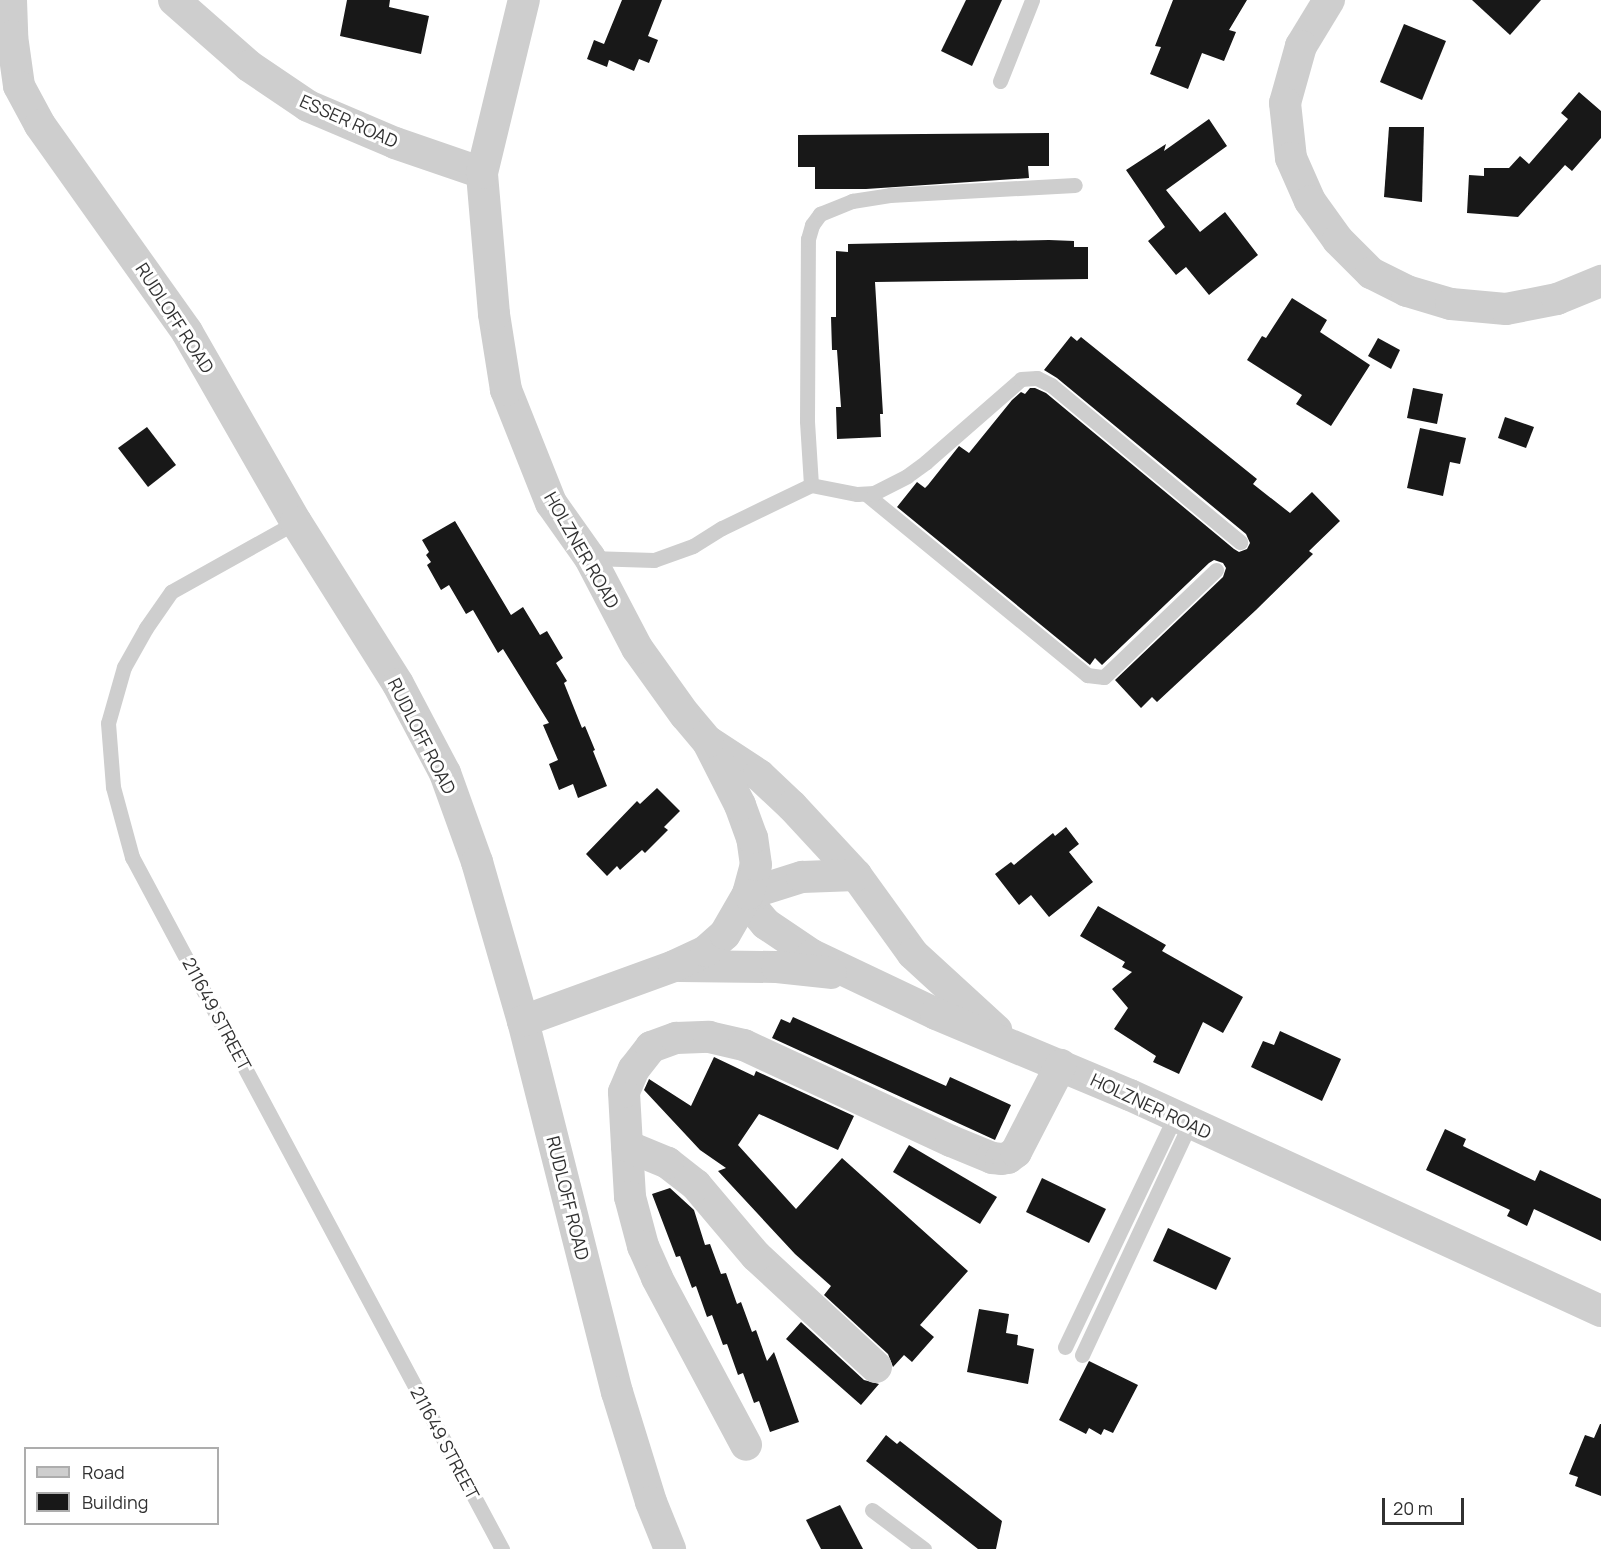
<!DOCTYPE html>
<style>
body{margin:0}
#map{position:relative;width:1601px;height:1549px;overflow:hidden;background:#fff;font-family:Manrope,sans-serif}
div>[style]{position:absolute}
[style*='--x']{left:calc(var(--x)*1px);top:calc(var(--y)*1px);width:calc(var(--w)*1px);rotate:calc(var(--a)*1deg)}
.building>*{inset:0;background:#181818}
.service>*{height:15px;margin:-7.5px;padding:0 7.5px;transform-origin:7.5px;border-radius:7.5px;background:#cecece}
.minor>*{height:32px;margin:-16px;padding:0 16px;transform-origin:16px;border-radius:16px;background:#cecece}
span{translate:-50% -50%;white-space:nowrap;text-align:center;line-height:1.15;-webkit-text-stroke:6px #fff;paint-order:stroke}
.street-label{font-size:18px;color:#313131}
.legend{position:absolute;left:24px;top:1447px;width:195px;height:78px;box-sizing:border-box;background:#fff;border:2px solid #adadad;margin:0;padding:8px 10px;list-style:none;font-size:18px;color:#313131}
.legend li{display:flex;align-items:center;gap:12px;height:30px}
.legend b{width:30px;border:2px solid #adadad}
.scale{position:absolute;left:1382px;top:1498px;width:82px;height:27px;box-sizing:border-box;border:3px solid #313131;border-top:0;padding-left:8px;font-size:18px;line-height:21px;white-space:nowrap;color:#313131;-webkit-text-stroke:4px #fff;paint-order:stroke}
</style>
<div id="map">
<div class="building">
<i style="clip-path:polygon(347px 0,390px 0,389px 7px,429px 16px,421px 54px,340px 36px)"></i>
<i style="clip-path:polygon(622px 0,662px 0,648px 36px,658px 40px,649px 63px,639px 59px,634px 71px,609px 60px,607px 67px,587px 59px,594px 40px,604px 44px)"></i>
<i style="clip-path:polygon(966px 0,1002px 0,972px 66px,941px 51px)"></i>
<i style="clip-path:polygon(1173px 0,1247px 0,1229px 30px,1236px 32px,1224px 61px,1202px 53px,1188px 89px,1150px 74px,1161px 47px,1155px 46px)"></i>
<i style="clip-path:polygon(1472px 0,1541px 0,1510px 35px)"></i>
<i style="clip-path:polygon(1404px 24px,1446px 41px,1422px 100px,1380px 82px)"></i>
<i style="clip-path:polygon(1579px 92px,1601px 111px,1601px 138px,1572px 171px,1565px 165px,1518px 217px,1467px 213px,1469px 175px,1484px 176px,1484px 168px,1509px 168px,1520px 156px,1529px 164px,1568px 119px,1561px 113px)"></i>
<i style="clip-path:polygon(1209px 119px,1227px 146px,1166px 190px,1200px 232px,1225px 212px,1258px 255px,1209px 295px,1186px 267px,1176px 275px,1148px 241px,1165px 227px,1126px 170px,1166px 144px,1164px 151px)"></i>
<i style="clip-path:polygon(1389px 127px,1424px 127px,1422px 202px,1384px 197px)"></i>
<i style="clip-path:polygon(1049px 133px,1049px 166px,1028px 166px,1029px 178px,866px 189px,815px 189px,815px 167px,798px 167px,798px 135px)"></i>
<i style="clip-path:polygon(1049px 240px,1074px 241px,1074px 247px,1088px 247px,1088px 279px,875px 282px,883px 414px,880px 414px,881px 437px,837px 439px,836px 407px,841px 407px,837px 350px,832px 350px,831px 317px,836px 317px,836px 251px,848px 252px,848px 244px)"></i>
<i style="clip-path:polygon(1292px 298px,1327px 320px,1320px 332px,1370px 365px,1331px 426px,1296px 404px,1302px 395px,1247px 360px,1262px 336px,1266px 338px)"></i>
<i style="clip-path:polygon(1071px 336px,1077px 341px,1081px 337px,1138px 383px,1257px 479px,1253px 484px,1290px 513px,1312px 492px,1340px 521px,1309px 551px,1313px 554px,1256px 610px,1157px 702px,1152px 697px,1141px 708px,1115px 680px,1223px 577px,1226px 568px,1223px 563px,1214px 560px,1209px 563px,1102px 665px,1095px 658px,1090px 665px,897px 507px,917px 482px,925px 488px,928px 485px,959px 446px,969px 453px,1012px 400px,1021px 392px,1025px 394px,1030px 388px,1035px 388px,1046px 393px,1234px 549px,1239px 552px,1247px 549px,1250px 543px,1246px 534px,1057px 378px,1044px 370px)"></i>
<i style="clip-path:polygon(1378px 338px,1400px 350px,1391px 369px,1368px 356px)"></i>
<i style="clip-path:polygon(1413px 388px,1443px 394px,1437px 424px,1407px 418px)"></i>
<i style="clip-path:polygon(1505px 417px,1534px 427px,1526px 448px,1498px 438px)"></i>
<i style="clip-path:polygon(147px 427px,176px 465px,148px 487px,118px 448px)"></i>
<i style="clip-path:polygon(1420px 428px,1466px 438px,1460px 464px,1450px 462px,1443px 496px,1407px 488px)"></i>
<i style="clip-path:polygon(455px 521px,511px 615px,523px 607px,540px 635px,547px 631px,563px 658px,556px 663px,567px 681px,564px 683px,582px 728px,585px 726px,595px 750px,593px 751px,607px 786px,578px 798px,573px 784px,559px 790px,549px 764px,558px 760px,543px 725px,549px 723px,503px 649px,498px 653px,473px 610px,466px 614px,449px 585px,441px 590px,427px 565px,431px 562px,426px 555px,429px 552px,422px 540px)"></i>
<i style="clip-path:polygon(657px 788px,680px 811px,664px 827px,668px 830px,645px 853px,642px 850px,620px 870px,617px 866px,607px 876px,586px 854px,637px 801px,640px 804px)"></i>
<i style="clip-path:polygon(1066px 827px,1079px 844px,1069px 852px,1093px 882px,1049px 917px,1031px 895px,1019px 905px,995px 874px,1011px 862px,1014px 865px,1053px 833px,1055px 836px)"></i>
<i style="clip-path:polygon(1098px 906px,1166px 945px,1162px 951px,1243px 997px,1223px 1033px,1203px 1022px,1179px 1074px,1153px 1062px,1156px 1056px,1114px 1029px,1128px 1008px,1112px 989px,1132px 972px,1122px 967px,1125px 962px,1080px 936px)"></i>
<i style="clip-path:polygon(793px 1017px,946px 1086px,950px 1077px,1011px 1105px,995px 1140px,772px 1038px,781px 1019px,790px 1023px)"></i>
<i style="clip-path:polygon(1280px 1031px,1341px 1059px,1322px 1101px,1251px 1067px,1263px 1041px,1274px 1045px)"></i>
<i style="clip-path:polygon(714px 1057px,754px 1076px,756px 1071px,854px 1116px,838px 1150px,759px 1114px,738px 1145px,796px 1209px,842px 1158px,968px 1271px,920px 1325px,934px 1337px,912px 1362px,904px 1355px,893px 1367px,888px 1354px,824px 1295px,831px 1286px,795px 1254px,718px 1171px,726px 1168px,700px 1150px,644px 1090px,649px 1079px,691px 1106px)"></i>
<i style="clip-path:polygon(1445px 1129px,1466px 1139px,1463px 1146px,1535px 1181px,1540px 1170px,1601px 1199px,1601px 1241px,1534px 1209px,1527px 1226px,1507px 1216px,1510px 1210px,1426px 1170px)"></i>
<i style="clip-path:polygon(909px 1145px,997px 1197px,980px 1224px,893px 1172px)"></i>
<i style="clip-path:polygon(1042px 1178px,1106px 1209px,1089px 1243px,1026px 1212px)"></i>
<i style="clip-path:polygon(670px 1188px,694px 1210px,705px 1245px,710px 1244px,721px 1274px,726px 1273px,737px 1304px,741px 1302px,752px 1332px,756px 1330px,767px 1361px,774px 1352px,799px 1422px,770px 1432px,759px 1401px,754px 1403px,743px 1373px,738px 1375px,727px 1344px,723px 1345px,712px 1315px,707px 1317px,696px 1286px,692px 1288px,680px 1256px,676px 1257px,652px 1194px)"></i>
<i style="clip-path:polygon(1168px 1228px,1231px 1258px,1216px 1290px,1153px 1261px)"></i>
<i style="clip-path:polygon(979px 1309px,1009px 1314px,1006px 1333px,1018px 1335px,1017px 1345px,1034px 1349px,1028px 1384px,967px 1372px)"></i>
<i style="clip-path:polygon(801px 1322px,864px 1380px,879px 1384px,861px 1405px,786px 1339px)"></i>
<i style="clip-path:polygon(1089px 1361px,1138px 1385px,1113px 1433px,1104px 1429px,1101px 1435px,1089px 1428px,1086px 1434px,1059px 1420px)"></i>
<i style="clip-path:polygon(1600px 1424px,1601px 1424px,1601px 1496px,1575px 1486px,1578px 1477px,1569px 1474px,1585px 1435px,1594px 1438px)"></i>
<i style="clip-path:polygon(886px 1435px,897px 1444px,900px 1441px,1002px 1521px,996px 1549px,978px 1549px,866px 1461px)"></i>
<i style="clip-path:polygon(840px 1505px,863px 1549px,821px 1549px,806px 1520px)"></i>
</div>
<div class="service">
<i style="--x:1000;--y:81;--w:87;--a:-68.4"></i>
<i style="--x:811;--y:485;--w:64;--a:-93.6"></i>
<i style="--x:807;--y:421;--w:182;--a:-89.7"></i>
<i style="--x:808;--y:239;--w:15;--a:-74"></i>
<i style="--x:812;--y:225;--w:14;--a:-54"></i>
<i style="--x:820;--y:214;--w:35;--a:-22"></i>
<i style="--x:852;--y:201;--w:38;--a:-9"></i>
<i style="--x:890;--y:195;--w:185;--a:-3.1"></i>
<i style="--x:866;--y:494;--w:286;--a:39.3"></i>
<i style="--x:1087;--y:675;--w:17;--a:7"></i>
<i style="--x:1104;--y:677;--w:155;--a:-43.7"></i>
<i style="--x:296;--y:522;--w:143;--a:150.8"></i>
<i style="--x:171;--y:592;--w:44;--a:124.8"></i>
<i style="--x:146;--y:628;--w:45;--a:119.4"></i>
<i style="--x:124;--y:667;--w:58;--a:105.9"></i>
<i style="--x:108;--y:723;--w:64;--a:85.5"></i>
<i style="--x:113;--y:787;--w:73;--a:74.8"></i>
<i style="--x:132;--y:857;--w:785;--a:61.87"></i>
<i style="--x:590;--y:558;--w:64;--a:1.8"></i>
<i style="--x:654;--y:560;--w:41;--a:-19.7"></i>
<i style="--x:693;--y:546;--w:34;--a:-32"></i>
<i style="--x:722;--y:528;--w:99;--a:-25.8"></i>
<i style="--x:811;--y:485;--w:47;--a:11.1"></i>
<i style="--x:857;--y:494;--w:17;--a:-3"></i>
<i style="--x:874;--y:493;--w:37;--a:-27"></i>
<i style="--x:907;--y:476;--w:24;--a:-36"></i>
<i style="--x:926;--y:462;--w:126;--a:-41.1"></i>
<i style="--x:1021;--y:379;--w:16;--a:-4"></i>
<i style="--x:1037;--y:378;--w:16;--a:27"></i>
<i style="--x:1051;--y:385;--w:246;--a:39.7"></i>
<i style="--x:1065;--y:1347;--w:256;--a:-64.5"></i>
<i style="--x:1082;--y:1355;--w:256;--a:-65"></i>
<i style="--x:872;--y:1510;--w:65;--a:36.9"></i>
</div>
<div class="minor">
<i style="--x:11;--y:0;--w:36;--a:88"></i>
<i style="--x:12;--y:36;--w:50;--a:82"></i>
<i style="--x:19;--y:86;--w:44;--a:61.7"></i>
<i style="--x:40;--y:125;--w:254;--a:54.6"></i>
<i style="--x:187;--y:332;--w:219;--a:60.2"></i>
<i style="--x:296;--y:522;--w:191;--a:57.8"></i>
<i style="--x:398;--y:684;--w:101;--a:62.2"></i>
<i style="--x:445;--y:773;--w:95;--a:70.2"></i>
<i style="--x:477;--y:862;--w:166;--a:73.9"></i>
<i style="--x:523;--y:1021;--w:383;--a:75.8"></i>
<i style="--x:617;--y:1392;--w:115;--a:72.8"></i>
<i style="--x:651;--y:1502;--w:51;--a:68"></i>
<i style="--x:174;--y:0;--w:100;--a:41.3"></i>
<i style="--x:249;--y:66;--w:71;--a:34.1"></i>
<i style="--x:308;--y:106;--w:95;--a:23"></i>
<i style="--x:395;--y:143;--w:92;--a:19"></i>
<i style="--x:1329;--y:0;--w:54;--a:121.3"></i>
<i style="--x:1301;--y:46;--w:59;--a:105.7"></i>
<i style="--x:1285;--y:103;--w:55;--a:83.8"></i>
<i style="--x:1291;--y:158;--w:47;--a:66.2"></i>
<i style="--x:1310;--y:201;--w:48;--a:54.3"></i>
<i style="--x:1338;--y:240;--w:47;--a:45"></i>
<i style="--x:1371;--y:273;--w:40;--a:26.6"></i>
<i style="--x:1407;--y:291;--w:46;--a:16.5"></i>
<i style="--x:1451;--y:304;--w:55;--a:5.2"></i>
<i style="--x:1506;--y:309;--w:52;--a:-11.1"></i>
<i style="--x:1557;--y:299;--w:48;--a:-22.2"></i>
<i style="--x:709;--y:742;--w:60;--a:33.4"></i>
<i style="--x:759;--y:775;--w:45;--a:43.2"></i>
<i style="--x:792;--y:806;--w:94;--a:47.2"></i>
<i style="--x:856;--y:875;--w:97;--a:54.2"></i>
<i style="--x:913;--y:954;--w:113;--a:42.5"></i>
<i style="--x:748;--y:894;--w:18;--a:68"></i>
<i style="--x:755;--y:911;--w:17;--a:50"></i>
<i style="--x:766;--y:924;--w:55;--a:34"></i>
<i style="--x:812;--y:955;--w:137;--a:25.4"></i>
<i style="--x:936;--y:1014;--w:210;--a:22.7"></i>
<i style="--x:1130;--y:1095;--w:518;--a:24.64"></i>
<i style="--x:748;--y:894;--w:57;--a:-17.5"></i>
<i style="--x:802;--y:877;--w:54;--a:-2.1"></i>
<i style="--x:680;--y:966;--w:97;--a:0.6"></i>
<i style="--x:777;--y:967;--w:54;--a:6.3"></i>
<i style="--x:523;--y:1021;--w:161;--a:-20"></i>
<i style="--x:674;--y:966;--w:35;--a:-25"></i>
<i style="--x:706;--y:951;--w:25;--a:-42"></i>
<i style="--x:725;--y:934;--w:46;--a:-60.1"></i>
<i style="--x:748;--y:894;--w:30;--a:-75"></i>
<i style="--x:756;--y:865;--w:27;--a:-98"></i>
<i style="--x:752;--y:838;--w:35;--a:-110"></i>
<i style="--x:740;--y:805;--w:71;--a:-116.9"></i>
<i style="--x:708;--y:742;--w:35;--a:-130"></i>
<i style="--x:685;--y:715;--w:82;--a:-125.6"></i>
<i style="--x:637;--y:648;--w:102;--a:-117.6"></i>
<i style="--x:590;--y:558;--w:67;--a:-125.3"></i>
<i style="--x:551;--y:503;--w:122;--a:-111.7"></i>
<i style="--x:506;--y:390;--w:77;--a:-99"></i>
<i style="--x:494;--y:314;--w:142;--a:-94.9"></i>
<i style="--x:482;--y:173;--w:178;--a:-76.4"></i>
<i style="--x:627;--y:1146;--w:51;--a:86.6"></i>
<i style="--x:630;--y:1197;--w:51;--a:75.1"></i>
<i style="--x:643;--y:1246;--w:35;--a:66"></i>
<i style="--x:657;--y:1278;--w:189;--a:61.9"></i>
<i style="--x:876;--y:1367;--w:163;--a:-137.2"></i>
<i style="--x:756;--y:1256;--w:93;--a:-130.2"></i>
<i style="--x:696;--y:1185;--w:36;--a:-142"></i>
<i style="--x:668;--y:1163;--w:44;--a:-157.5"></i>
<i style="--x:627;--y:1146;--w:54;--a:-93.2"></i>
<i style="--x:624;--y:1092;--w:25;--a:-67"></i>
<i style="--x:634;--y:1069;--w:28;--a:-52"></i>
<i style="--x:651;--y:1047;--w:27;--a:-20"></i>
<i style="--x:676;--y:1038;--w:33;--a:-2"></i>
<i style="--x:709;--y:1037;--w:36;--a:13"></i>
<i style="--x:744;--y:1045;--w:228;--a:24.9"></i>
<i style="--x:951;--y:1141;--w:44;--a:22.5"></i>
<i style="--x:992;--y:1158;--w:9;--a:6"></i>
<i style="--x:1001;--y:1159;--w:7;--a:-8"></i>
<i style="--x:1008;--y:1158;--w:10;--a:-37"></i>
<i style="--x:1016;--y:1152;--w:98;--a:-62.7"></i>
</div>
<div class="street-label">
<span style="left:349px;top:121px;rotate:24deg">ESSER ROAD</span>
<span style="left:175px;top:318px;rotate:57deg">RUDLOFF ROAD</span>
<span style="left:582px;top:550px;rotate:60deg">HOLZNER ROAD</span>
<span style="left:422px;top:736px;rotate:63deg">RUDLOFF ROAD</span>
<span style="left:217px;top:1014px;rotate:62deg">211649 STREET</span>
<span style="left:1151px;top:1106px;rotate:25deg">HOLZNER ROAD</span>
<span style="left:568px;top:1198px;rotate:76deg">RUDLOFF ROAD</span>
<span style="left:445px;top:1443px;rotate:62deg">211649 STREET</span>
</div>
<ul class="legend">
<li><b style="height:8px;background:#cecece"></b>Road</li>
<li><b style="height:16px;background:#181818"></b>Building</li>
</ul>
<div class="scale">20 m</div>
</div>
